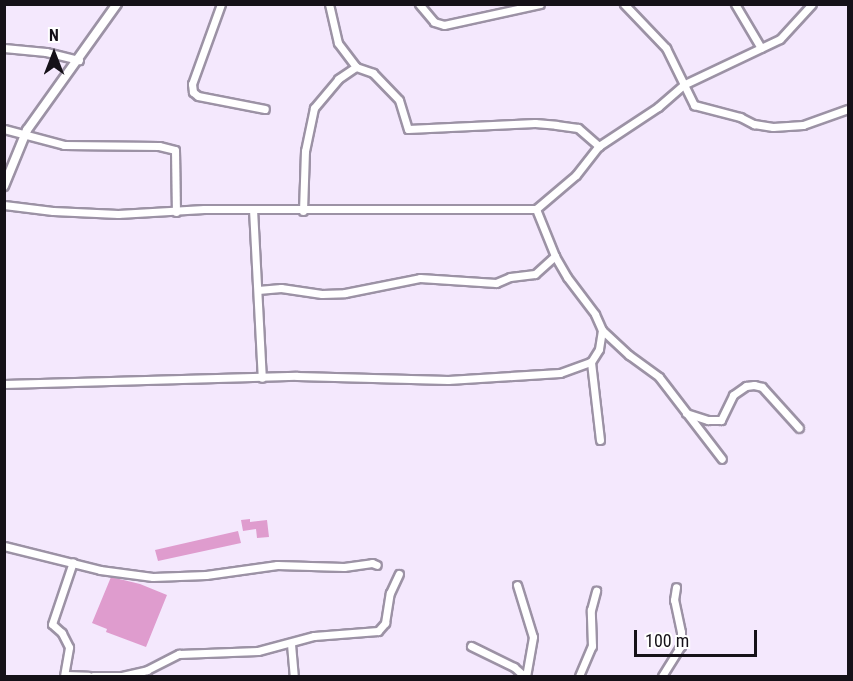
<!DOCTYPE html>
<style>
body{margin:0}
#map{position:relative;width:853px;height:681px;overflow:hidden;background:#f4e8fd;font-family:"Roboto Condensed",sans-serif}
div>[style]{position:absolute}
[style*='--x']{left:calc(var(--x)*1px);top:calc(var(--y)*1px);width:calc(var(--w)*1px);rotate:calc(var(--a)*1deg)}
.building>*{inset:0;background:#df9cce}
.roads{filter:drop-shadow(2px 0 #9c92a5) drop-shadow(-2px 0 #9c92a5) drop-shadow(0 2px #9c92a5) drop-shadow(0 -2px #9c92a5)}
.minor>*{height:7px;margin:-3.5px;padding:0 3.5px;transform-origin:3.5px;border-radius:3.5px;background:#fff}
.tertiary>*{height:8px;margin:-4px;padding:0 4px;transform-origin:4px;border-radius:4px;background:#fff}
span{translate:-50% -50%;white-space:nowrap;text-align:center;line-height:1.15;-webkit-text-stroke:4.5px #fff;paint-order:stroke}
.frame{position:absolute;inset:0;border:6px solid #151118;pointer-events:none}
.north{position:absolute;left:24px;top:24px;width:60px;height:60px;-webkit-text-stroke:4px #fff;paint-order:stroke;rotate:0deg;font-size:16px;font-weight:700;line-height:24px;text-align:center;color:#151118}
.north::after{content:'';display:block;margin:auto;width:21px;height:27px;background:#151118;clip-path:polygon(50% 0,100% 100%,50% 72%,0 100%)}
.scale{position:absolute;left:634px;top:630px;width:123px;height:27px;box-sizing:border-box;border:3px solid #151118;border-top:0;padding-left:8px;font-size:18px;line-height:21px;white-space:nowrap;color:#151118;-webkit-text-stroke:4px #fff;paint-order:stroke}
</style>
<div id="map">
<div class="building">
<i style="clip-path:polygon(250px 519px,250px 522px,267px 520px,269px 537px,257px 538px,256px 529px,243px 531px,241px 520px)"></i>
<i style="clip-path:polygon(238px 531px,241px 543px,158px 561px,155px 550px)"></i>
<i style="clip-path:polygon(111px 577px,140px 584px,167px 595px,146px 647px,106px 632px,107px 629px,92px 623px)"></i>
</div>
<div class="roads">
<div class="minor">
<i style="--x:221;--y:4;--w:85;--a:109.9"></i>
<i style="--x:192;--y:84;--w:8;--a:83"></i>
<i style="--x:193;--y:92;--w:6;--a:39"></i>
<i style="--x:198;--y:96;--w:68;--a:11"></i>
<i style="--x:329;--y:4;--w:40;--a:77"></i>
<i style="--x:338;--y:43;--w:30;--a:53"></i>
<i style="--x:356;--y:67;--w:18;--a:19"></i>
<i style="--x:373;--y:73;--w:37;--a:46"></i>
<i style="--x:399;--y:100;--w:30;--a:73"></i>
<i style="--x:408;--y:129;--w:127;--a:-2.7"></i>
<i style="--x:535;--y:123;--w:21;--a:5"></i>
<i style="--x:556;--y:125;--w:22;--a:8"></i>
<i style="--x:578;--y:128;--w:28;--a:41"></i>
<i style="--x:419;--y:4;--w:23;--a:50"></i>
<i style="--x:434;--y:22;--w:10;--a:17"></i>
<i style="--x:444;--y:25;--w:98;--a:-12.3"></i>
<i style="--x:624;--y:4;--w:61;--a:46.3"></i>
<i style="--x:666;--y:48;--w:64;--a:63.8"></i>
<i style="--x:694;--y:105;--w:48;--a:14.6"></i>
<i style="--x:740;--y:117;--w:16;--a:27"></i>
<i style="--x:754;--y:124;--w:19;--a:9"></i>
<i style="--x:773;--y:127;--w:30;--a:-4"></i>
<i style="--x:803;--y:125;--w:48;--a:-19.6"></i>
<i style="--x:735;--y:4;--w:51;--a:59.4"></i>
<i style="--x:4;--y:48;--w:42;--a:5.4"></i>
<i style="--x:46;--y:52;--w:34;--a:14"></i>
<i style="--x:4;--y:129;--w:62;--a:14.9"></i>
<i style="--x:64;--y:145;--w:95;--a:0.6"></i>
<i style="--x:159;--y:146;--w:16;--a:14"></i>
<i style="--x:175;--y:150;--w:62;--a:89.1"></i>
<i style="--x:4;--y:205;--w:49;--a:7"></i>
<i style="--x:53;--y:211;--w:65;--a:2.6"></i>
<i style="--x:118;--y:214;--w:86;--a:-3.3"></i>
<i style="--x:204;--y:209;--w:332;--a:0"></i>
<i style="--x:253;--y:209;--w:169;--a:87"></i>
<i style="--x:303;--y:211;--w:60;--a:-88.1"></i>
<i style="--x:305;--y:151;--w:44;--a:-78.2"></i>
<i style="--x:314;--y:108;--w:38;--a:-50"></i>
<i style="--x:338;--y:79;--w:22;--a:-34"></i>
<i style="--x:258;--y:290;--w:23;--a:-5"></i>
<i style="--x:281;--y:288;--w:41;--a:8.3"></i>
<i style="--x:322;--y:294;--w:23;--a:-2"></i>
<i style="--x:345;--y:293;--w:76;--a:-11.3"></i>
<i style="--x:420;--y:278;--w:76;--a:3.8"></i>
<i style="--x:496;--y:283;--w:15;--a:-23"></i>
<i style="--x:510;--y:277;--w:25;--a:-7"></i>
<i style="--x:535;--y:274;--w:27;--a:-42"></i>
<i style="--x:602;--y:330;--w:37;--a:43"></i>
<i style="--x:629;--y:355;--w:37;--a:36"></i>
<i style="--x:659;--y:377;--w:103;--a:52.5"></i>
<i style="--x:4;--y:384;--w:293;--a:-1.6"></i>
<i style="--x:297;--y:376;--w:151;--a:1.5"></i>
<i style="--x:448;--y:380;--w:112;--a:-3.6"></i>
<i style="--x:560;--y:373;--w:33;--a:-20"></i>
<i style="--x:686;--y:413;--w:23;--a:18"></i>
<i style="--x:708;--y:420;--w:13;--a:0"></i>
<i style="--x:721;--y:420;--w:28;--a:-64"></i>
<i style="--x:733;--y:395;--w:16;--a:-35"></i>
<i style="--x:746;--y:386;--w:8;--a:-7"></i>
<i style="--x:754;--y:385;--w:8;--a:14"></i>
<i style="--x:762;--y:387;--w:55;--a:47.9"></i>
<i style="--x:600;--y:440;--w:79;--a:-96.6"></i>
<i style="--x:591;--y:362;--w:15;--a:-58"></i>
<i style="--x:599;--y:349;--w:19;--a:-81"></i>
<i style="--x:602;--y:330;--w:17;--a:-114"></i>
<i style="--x:595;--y:314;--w:46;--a:-127.1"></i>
<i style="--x:567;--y:277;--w:24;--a:-120"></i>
<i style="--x:555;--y:256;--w:51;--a:-112"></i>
<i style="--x:536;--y:209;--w:52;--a:-40.4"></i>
<i style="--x:576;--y:175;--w:37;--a:-52"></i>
<i style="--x:599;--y:146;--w:71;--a:-33.5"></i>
<i style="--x:658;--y:107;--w:33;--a:-41"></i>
<i style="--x:683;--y:85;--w:107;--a:-25.4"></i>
<i style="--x:780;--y:39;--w:47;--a:-47.6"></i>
<i style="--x:4;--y:546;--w:99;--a:14"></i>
<i style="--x:100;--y:570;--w:53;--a:7.5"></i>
<i style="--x:153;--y:577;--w:53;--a:-2.2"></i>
<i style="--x:206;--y:575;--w:72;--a:-8"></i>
<i style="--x:277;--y:565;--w:67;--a:1.7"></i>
<i style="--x:344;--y:567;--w:28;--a:-8"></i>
<i style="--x:372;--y:563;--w:5;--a:22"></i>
<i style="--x:517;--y:585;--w:54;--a:72.9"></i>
<i style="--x:533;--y:637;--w:40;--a:100"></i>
<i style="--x:291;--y:644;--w:32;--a:85"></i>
<i style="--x:471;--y:646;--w:48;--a:26"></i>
<i style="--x:514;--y:667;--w:13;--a:42"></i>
<i style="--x:65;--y:675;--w:23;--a:2"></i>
<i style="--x:64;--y:676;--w:29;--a:-80"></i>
<i style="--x:69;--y:647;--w:16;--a:-117"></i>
<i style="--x:62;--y:633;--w:13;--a:-138"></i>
<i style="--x:52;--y:624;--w:65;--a:-71.3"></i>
<i style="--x:93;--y:676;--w:29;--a:0"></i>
<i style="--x:122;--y:676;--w:26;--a:-13"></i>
<i style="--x:147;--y:670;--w:36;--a:-27"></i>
<i style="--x:179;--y:654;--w:79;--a:-2.2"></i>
<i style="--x:258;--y:651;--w:58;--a:-15"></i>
<i style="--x:314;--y:636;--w:64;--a:-4.5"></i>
<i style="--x:378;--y:631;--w:11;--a:-49"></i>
<i style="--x:385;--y:623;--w:30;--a:-81"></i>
<i style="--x:390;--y:593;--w:21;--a:-65"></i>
<i style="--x:579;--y:676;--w:33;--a:-67"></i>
<i style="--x:592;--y:646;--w:36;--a:-92"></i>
<i style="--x:591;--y:610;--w:20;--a:-75"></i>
<i style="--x:662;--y:676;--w:36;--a:-58"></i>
<i style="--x:681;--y:646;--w:14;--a:-90"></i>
<i style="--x:681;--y:632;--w:33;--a:-102"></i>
<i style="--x:674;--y:600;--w:13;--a:-81"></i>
</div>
<div class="tertiary">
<i style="--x:4;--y:186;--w:61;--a:-67.7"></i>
<i style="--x:27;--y:130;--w:155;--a:-54.5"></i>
</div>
</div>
<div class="frame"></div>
<div class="north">N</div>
<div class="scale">100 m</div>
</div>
